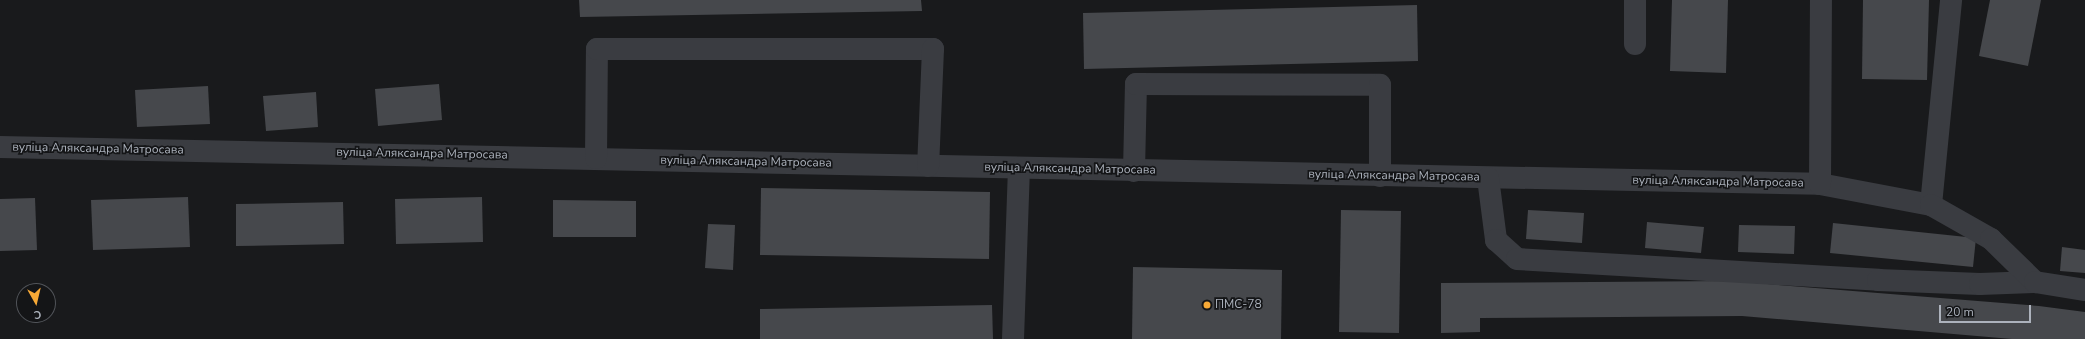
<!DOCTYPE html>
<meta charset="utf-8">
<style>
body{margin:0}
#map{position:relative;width:2085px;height:339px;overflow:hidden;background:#191a1c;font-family:"Nunito Sans",sans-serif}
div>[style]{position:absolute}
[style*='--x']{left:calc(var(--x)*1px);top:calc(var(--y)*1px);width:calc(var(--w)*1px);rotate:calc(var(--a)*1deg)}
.building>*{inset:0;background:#46484c}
.minor>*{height:22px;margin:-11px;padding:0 11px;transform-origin:11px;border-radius:11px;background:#3a3c41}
.dots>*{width:11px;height:11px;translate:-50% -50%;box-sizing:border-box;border:2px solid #141517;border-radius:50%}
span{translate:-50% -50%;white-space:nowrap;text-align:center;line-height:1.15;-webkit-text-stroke:3.5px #141517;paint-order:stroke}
.street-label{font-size:12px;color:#acb2bc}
.poi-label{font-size:12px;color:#acb2bc}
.left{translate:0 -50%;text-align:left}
.north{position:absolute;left:16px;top:283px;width:40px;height:40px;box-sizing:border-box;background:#141517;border:1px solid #515459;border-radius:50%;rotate:172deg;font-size:11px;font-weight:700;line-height:16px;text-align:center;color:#acb2bc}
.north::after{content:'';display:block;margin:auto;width:14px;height:18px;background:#f7a936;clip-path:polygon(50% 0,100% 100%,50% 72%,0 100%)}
.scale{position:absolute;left:1939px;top:305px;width:92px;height:18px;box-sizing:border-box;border:2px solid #acb2bc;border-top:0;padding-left:5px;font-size:12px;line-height:14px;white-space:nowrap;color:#acb2bc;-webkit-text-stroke:3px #141517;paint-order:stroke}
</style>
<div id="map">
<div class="building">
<i style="clip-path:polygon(579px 0,921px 0,922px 11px,580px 17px)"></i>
<i style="clip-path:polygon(1672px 0,1728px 0,1726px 73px,1670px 71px)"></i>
<i style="clip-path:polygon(1863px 0,1929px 0,1927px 80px,1862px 79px)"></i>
<i style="clip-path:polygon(1990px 0,2041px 0,2028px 66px,1979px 56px)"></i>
<i style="clip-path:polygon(1417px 5px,1418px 61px,1084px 69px,1083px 13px)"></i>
<i style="clip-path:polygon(439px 84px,442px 120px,378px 126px,375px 89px)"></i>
<i style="clip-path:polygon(208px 86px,210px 124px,137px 127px,135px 90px)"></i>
<i style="clip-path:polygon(316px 92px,318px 127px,266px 131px,263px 96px)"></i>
<i style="clip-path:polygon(761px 188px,990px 192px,989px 259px,760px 255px)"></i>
<i style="clip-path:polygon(188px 197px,190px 247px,93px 250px,91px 200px)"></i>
<i style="clip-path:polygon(482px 197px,483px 242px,396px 244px,395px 199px)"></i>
<i style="clip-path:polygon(35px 198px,37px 250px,0 251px,0 199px)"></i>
<i style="clip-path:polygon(553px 200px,636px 201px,636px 237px,553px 237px)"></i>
<i style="clip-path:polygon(343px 202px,344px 244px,236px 246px,236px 204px)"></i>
<i style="clip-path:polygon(1341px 210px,1401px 211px,1399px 333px,1339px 332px)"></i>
<i style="clip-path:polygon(1528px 210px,1584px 213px,1582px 243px,1526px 239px)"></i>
<i style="clip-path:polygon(1647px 222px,1704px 227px,1701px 253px,1645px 248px)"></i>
<i style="clip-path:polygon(1833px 223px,1976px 238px,1973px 267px,1830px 253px)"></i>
<i style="clip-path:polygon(708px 224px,735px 225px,733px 270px,705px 268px)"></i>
<i style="clip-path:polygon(1739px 225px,1795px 226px,1794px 254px,1738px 252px)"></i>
<i style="clip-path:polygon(2062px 247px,2085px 250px,2085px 273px,2060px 271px)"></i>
<i style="clip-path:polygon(1133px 267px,1282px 270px,1281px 339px,1132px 339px)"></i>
<i style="clip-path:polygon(1729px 281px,2039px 306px,2085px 312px,2085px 339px,2012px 339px,1742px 316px,1480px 318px,1480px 332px,1441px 333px,1441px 283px)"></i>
<i style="clip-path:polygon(992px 305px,993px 339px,760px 339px,760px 309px)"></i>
</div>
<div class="minor">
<i style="--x:1635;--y:0;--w:44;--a:90"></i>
<i style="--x:0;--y:147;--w:1820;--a:1.16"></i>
<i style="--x:1820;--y:184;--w:113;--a:10.7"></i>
<i style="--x:1931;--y:205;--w:206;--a:-84.4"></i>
<i style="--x:596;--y:158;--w:109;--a:-89.5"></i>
<i style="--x:597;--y:49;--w:336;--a:0"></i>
<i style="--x:933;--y:49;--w:117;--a:92.4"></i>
<i style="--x:1134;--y:171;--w:87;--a:-88.7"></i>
<i style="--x:1136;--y:84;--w:244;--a:0.2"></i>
<i style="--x:1380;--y:85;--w:91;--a:90"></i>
<i style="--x:1488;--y:178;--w:63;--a:82.6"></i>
<i style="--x:1496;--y:240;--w:28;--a:42"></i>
<i style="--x:1517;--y:259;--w:362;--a:3.3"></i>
<i style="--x:1878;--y:280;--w:102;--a:2.2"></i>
<i style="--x:1980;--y:284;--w:55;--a:-2.1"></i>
<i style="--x:1820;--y:184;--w:184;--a:-89.7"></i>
<i style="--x:1931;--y:205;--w:69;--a:29.5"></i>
<i style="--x:1991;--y:239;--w:62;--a:44.3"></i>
<i style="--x:2035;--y:282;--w:51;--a:9.1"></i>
<i style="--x:1013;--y:339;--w:171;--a:-88"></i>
</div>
<div class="dots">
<i style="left:1207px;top:305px;background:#f7a936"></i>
</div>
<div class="street-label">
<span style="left:98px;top:149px;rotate:1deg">вуліца Аляксандра Матросава</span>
<span style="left:422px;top:154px;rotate:1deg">вуліца Аляксандра Матросава</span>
<span style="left:746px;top:162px;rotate:1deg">вуліца Аляксандра Матросава</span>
<span style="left:1070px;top:169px;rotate:1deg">вуліца Аляксандра Матросава</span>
<span style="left:1394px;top:176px;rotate:1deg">вуліца Аляксандра Матросава</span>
<span style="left:1718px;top:182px;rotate:1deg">вуліца Аляксандра Матросава</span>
</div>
<div class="poi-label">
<span class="left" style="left:1215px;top:305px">ПМС-78</span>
</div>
<div class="north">С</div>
<div class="scale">20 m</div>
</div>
